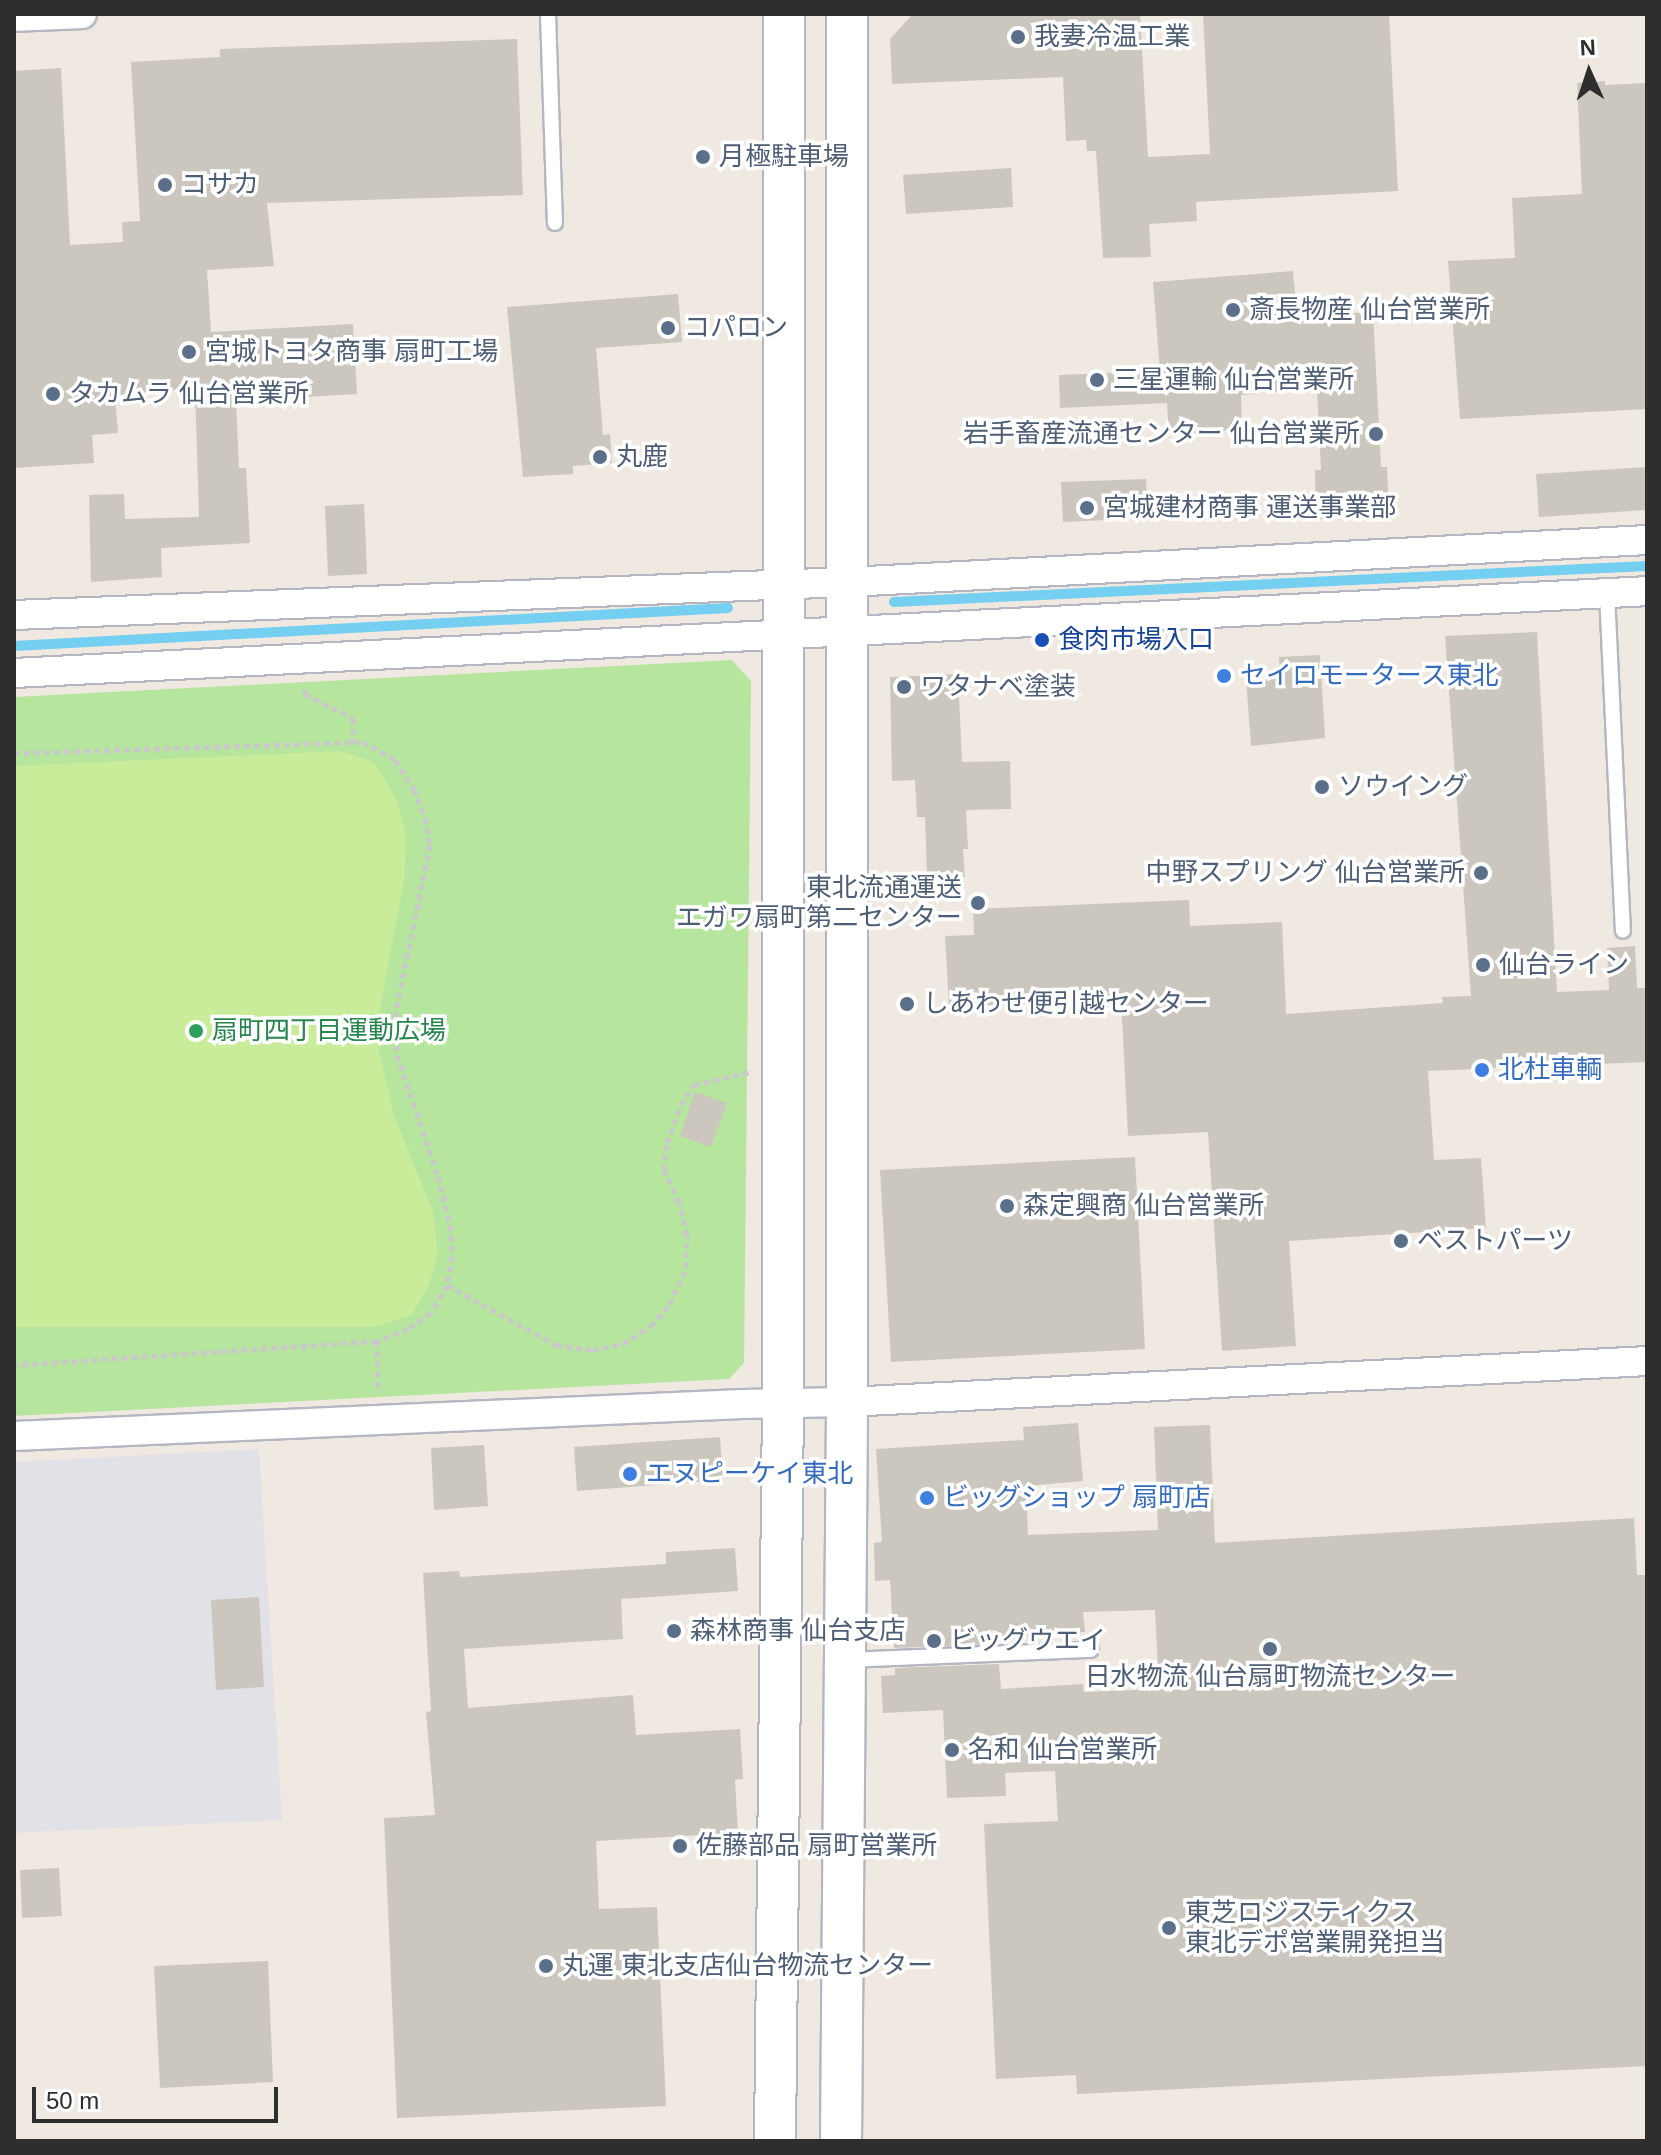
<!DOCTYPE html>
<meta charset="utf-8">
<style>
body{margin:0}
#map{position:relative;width:1661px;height:2155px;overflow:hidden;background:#efe9e1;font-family:Arial,"Noto Sans JP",sans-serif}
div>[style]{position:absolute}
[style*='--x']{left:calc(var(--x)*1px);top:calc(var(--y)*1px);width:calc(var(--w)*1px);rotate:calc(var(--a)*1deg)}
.industrial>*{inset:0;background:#e3e1e8}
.green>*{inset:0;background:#b6e59e}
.pitch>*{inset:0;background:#c9ec9a}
.stream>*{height:10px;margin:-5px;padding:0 5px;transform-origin:5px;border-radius:5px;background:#75cff0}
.building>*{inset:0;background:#cbc7bf}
.path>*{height:5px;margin-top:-2.5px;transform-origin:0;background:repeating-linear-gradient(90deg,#c9c9c9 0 6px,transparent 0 10px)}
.roads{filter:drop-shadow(2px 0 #b4b7c1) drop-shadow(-2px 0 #b4b7c1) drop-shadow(0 2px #b4b7c1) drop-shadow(0 -2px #b4b7c1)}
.lane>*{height:14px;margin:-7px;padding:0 7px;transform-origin:7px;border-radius:7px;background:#fff}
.street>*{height:28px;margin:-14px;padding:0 14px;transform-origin:14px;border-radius:14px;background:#fff}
.secondary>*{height:40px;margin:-20px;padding:0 20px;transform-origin:20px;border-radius:20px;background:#fff}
.dots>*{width:22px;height:22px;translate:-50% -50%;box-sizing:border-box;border:4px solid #fff;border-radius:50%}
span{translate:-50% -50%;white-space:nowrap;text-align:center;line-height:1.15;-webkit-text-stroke:7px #fff;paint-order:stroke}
.service-label{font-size:26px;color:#4e5e75}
.left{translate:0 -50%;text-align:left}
.right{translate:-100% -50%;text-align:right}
.transit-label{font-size:26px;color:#164399}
.shop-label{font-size:26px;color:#366cbe}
.leisure-label{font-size:26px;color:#27864d}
.frame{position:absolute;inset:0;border:16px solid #2e2e2e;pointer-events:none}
.north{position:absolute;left:1549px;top:32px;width:80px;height:80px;-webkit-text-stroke:6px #fff;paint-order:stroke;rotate:357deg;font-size:22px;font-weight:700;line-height:32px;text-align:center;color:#2e2e2e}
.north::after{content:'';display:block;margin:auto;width:28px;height:36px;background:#2e2e2e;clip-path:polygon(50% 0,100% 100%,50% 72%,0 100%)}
.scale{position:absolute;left:32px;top:2087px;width:246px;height:36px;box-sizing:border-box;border:4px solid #2e2e2e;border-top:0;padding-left:10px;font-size:24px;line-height:28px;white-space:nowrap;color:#2e2e2e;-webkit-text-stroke:6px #fff;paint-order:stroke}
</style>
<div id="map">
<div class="industrial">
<i style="clip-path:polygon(259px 1449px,282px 1820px,14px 1833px,14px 1462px)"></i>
</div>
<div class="green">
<i style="clip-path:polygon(732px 660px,751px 681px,744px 1363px,729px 1379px,14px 1416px,14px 697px)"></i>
</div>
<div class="pitch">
<i style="clip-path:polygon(340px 751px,374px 762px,397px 800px,406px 835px,405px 876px,379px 1014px,378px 1047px,394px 1115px,433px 1212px,438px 1253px,429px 1285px,412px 1315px,374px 1327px,14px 1327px,14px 766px)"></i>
</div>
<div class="stream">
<i style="--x:894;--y:602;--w:754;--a:-2.74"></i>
<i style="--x:14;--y:646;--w:715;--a:-3.05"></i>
</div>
<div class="building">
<i style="clip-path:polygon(944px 14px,1140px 14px,1148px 157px,1210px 154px,1203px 14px,1389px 14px,1398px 191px,1196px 202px,1197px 221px,1149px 224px,1151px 257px,1103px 258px,1096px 151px,1087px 151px,1086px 140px,1066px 141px,1063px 77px,892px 84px,890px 39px,911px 16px)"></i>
<i style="clip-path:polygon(517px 39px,523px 195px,267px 203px,274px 266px,207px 270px,211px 332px,353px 324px,357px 394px,236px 401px,239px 468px,246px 468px,250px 543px,161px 548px,162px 577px,91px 582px,89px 495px,124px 494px,125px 519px,199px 517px,195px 388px,115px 395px,118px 433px,92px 435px,94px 463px,14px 468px,14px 71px,61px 68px,70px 245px,123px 242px,122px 222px,140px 221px,131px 62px,220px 57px,220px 49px)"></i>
<i style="clip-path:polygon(1605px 81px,1605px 85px,1647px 83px,1647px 409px,1460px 419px,1448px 261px,1515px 258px,1512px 198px,1582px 194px,1577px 83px)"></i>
<i style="clip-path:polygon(1011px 168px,1013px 207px,906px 214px,903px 175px)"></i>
<i style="clip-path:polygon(1293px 271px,1297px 316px,1373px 312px,1381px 467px,1387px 467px,1389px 517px,1316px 519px,1315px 470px,1321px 470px,1317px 389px,1241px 395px,1242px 430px,1169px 434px,1167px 403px,1060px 408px,1059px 375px,1160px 371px,1153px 282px)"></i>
<i style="clip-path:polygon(678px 294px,682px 342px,596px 348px,603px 435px,610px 434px,612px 463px,573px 466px,573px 474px,523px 477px,507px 307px)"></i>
<i style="clip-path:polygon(1647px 467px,1647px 510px,1539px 517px,1536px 474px)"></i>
<i style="clip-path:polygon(1146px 479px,1148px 518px,1063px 522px,1061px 482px)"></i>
<i style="clip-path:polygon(364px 504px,367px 574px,328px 576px,325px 506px)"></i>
<i style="clip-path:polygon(1537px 632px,1557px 992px,1609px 990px,1607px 948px,1635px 946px,1637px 988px,1647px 988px,1647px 1062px,1428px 1071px,1434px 1160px,1481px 1158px,1486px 1228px,1289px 1241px,1296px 1346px,1222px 1351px,1208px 1132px,1128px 1136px,1121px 998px,949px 1007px,945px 936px,974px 935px,973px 909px,1189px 900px,1190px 926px,1282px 922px,1286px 1014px,1443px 1003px,1442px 997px,1471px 996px,1445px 636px)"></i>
<i style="clip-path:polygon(1320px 655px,1325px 738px,1251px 746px,1246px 679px,1280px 677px,1279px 657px)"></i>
<i style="clip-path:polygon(958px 674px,962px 762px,1010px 761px,1011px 809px,966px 810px,968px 849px,963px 849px,965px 877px,927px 879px,925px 817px,917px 817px,915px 780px,892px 781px,890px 677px)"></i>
<i style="clip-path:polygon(695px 1092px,727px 1103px,711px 1147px,680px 1136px)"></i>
<i style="clip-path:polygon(1135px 1157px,1145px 1349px,891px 1362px,880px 1170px)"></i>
<i style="clip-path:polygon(1078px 1423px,1083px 1481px,1026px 1486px,1028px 1535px,1158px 1530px,1154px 1427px,1210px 1425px,1215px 1543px,1634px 1518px,1637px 1575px,1647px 1575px,1647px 2066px,1077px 2094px,1076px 2075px,996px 2079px,984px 1824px,1058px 1821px,1055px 1771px,1005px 1773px,1006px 1796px,947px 1798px,943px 1710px,883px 1713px,881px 1676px,895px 1675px,895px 1668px,999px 1664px,1001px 1689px,1083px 1684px,1084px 1692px,1159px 1689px,1155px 1610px,1083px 1612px,1085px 1632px,998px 1637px,998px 1644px,894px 1648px,890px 1580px,875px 1581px,874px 1543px,882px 1542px,876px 1449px,1024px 1440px,1023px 1427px)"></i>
<i style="clip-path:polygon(720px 1437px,723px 1480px,577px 1491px,574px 1447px)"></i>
<i style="clip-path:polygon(484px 1445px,488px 1506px,434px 1510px,431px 1448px)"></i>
<i style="clip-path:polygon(735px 1548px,738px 1591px,621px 1599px,623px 1639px,464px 1649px,468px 1708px,633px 1695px,636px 1735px,740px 1729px,743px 1779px,735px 1780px,738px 1833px,596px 1841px,599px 1909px,657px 1907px,666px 2106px,397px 2118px,384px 1818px,435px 1815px,426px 1712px,431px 1711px,423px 1573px,459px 1571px,460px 1577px,666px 1564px,666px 1552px)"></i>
<i style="clip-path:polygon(259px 1597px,264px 1687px,216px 1690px,211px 1600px)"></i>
<i style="clip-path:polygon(59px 1868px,62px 1916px,22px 1918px,20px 1870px)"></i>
<i style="clip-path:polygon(268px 1961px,273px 2082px,160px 2088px,154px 1966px)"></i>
</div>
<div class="path">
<i style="--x:305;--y:688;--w:6;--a:90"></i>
<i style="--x:305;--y:694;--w:54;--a:26.6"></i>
<i style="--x:353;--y:718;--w:24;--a:90"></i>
<i style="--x:14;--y:753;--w:349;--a:-1.8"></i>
<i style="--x:363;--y:742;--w:37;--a:29"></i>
<i style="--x:395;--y:760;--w:35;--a:57"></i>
<i style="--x:414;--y:789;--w:31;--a:69"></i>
<i style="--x:425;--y:818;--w:27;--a:80"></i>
<i style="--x:430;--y:845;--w:174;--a:101.6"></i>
<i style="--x:395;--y:1015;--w:40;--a:87.1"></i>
<i style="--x:397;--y:1055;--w:128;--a:71.3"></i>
<i style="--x:438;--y:1176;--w:50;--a:76.2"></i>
<i style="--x:450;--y:1225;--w:31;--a:86"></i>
<i style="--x:452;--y:1256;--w:29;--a:100"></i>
<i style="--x:447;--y:1285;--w:32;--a:120"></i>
<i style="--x:431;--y:1313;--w:28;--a:145"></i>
<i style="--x:408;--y:1329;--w:33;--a:159"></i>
<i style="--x:377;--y:1341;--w:364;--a:176.2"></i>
<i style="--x:447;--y:1285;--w:124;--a:28.8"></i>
<i style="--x:556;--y:1345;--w:37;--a:8"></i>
<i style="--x:593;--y:1350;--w:31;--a:-11"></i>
<i style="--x:623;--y:1344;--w:33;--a:-33"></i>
<i style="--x:651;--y:1326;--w:29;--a:-49"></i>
<i style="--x:670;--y:1304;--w:39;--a:-66"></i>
<i style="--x:686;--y:1268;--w:33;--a:-88"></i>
<i style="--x:687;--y:1235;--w:34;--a:-104"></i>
<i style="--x:679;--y:1202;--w:35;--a:-115"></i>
<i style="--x:664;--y:1170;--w:27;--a:-84"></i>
<i style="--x:667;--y:1143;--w:40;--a:-69.8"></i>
<i style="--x:681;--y:1105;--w:24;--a:-57"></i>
<i style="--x:694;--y:1085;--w:57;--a:-13.1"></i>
<i style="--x:377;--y:1341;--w:51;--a:88.9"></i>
</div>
<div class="roads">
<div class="lane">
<i style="--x:548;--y:14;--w:209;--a:88.1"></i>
<i style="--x:1607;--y:593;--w:338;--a:87.3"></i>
<i style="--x:848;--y:1660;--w:243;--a:-2.4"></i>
</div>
<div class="street">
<i style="--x:14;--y:17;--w:68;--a:-2.5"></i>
<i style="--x:14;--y:615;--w:835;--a:-2.27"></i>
<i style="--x:848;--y:582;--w:800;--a:-3.01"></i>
<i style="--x:14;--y:673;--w:1635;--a:-2.87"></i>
<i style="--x:14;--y:1436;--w:729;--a:-2.52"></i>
<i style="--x:742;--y:1404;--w:105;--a:-1.1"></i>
<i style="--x:847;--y:1402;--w:801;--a:-2.93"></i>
</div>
<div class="secondary">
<i style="--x:775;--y:2141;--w:739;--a:-89.38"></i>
<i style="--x:783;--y:1402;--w:1388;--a:-89.96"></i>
<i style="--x:841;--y:2141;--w:739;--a:-89.53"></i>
<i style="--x:847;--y:1402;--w:1388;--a:-90"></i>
</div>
</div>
<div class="dots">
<i style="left:1018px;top:37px;background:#5c6f8a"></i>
<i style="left:703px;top:157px;background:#5c6f8a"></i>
<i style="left:165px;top:185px;background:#5c6f8a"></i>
<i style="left:1233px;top:310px;background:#5c6f8a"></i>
<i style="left:668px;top:328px;background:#5c6f8a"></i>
<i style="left:189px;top:352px;background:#5c6f8a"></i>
<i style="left:1097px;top:380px;background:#5c6f8a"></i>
<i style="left:53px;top:394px;background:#5c6f8a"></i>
<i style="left:1376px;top:434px;background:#5c6f8a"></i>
<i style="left:600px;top:457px;background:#5c6f8a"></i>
<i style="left:1087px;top:508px;background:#5c6f8a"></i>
<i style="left:1042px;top:640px;background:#1a4fb4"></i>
<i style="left:1224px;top:676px;background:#3f7fe0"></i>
<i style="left:904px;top:687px;background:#5c6f8a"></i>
<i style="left:1322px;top:787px;background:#5c6f8a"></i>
<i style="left:1481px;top:873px;background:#5c6f8a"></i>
<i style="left:978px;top:903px;background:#5c6f8a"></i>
<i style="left:1483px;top:965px;background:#5c6f8a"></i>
<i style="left:907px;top:1004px;background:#5c6f8a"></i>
<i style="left:196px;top:1031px;background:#2e9e5b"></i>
<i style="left:1482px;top:1070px;background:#3f7fe0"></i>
<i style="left:1007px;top:1206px;background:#5c6f8a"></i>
<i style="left:1401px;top:1241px;background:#5c6f8a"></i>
<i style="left:630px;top:1474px;background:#3f7fe0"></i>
<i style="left:927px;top:1498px;background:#3f7fe0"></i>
<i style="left:674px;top:1631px;background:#5c6f8a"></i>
<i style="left:934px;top:1641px;background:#5c6f8a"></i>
<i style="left:1270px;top:1649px;background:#5c6f8a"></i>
<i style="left:952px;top:1750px;background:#5c6f8a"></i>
<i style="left:680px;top:1846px;background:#5c6f8a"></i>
<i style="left:1169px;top:1928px;background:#5c6f8a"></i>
<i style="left:546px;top:1966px;background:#5c6f8a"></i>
</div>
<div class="service-label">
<span class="left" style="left:1034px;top:37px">我妻冷温工業</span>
<span class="left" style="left:719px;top:157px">月極駐車場</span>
<span class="left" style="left:181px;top:185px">コサカ</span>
<span class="left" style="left:1249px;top:310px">斎長物産 仙台営業所</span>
<span class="left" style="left:684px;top:328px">コパロン</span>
<span class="left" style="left:205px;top:352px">宮城トヨタ商事 扇町工場</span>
<span class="left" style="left:1113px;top:380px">三星運輸 仙台営業所</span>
<span class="left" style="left:69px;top:394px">タカムラ 仙台営業所</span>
<span class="right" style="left:1360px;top:434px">岩手畜産流通センター 仙台営業所</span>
<span class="left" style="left:616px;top:457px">丸鹿</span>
<span class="left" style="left:1103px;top:508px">宮城建材商事 運送事業部</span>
<span class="left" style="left:920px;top:687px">ワタナベ塗装</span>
<span class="left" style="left:1338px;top:787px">ソウイング</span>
<span class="right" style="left:1465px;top:873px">中野スプリング 仙台営業所</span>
<span class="right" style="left:962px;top:903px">東北流通運送<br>エガワ扇町第二センター</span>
<span class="left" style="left:1499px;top:965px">仙台ライン</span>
<span class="left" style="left:923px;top:1004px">しあわせ便引越センター</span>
<span class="left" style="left:1023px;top:1206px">森定興商 仙台営業所</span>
<span class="left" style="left:1417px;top:1241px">ベストパーツ</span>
<span class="left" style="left:690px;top:1631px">森林商事 仙台支店</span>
<span class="left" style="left:950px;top:1641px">ビッグウエイ</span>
<span style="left:1270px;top:1677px">日水物流 仙台扇町物流センター</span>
<span class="left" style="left:968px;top:1750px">名和 仙台営業所</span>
<span class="left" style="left:696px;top:1846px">佐藤部品 扇町営業所</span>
<span class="left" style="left:1185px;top:1928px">東芝ロジスティクス<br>東北デポ営業開発担当</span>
<span class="left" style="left:562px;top:1966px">丸運 東北支店仙台物流センター</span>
</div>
<div class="transit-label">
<span class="left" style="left:1058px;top:640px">食肉市場入口</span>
</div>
<div class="shop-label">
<span class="left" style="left:1240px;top:676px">セイロモータース東北</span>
<span class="left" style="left:1498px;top:1070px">北杜車輌</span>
<span class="left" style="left:646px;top:1474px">エヌピーケイ東北</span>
<span class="left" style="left:943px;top:1498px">ビッグショップ 扇町店</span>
</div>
<div class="leisure-label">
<span class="left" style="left:212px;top:1031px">扇町四丁目運動広場</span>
</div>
<div class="frame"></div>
<div class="north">N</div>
<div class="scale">50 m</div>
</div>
